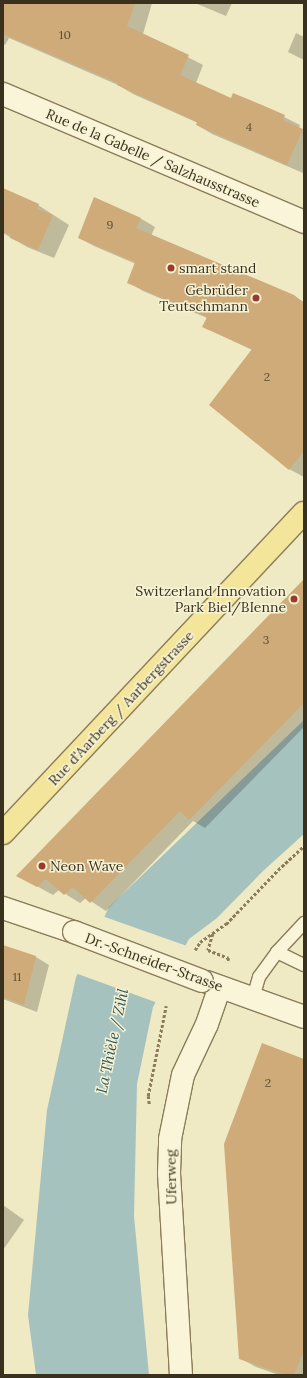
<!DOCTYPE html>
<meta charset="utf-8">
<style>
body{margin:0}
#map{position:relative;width:307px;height:1378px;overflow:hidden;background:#efe9c4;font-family:Lora,serif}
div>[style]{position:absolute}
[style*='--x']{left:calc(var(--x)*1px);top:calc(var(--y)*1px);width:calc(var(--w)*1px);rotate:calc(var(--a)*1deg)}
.water>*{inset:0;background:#a6c2bf}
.pier>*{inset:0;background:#efe9c4}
.shadow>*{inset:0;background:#0003}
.building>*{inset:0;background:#ceab79}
.path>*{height:2.5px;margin-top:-1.25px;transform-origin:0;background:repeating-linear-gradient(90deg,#8b7c5a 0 3px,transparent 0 5px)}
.roads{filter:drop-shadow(1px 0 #8b7c5a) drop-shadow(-1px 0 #8b7c5a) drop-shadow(0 1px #8b7c5a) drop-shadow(0 -1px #8b7c5a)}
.lane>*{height:12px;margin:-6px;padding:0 6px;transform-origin:6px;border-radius:6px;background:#faf5d8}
.street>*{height:22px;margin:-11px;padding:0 11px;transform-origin:11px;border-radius:11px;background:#faf5d8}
.secondary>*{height:22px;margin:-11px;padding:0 11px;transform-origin:11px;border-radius:11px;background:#faf5d8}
.primary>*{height:22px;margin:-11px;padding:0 11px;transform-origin:11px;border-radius:11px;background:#f3e69b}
.bridges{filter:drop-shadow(1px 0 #8b7c5a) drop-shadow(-1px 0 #8b7c5a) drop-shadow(0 1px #8b7c5a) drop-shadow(0 -1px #8b7c5a)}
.street-bridge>*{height:22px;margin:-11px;padding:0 11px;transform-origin:11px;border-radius:11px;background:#faf5d8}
.dots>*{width:11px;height:11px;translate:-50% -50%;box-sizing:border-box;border:2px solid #f6f2d4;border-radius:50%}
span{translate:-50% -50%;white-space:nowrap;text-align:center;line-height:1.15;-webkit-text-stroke:3px #f6f2d4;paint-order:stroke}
.number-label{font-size:12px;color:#5f4f35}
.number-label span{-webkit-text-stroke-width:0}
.street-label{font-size:14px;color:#3a301e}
.poi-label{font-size:14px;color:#3a301e}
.left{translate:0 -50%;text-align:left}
.right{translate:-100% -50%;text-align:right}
.water-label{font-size:15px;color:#2d565a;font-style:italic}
.frame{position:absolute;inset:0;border:4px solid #3a301e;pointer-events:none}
</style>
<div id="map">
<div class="water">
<i style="clip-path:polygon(304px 720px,304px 834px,263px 871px,217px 918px,189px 939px,153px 1007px,137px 1084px,134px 1216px,149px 1375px,36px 1375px,28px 1315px,47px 1110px,76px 977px,109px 907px)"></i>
</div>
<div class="pier">
<i style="clip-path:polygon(102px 916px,187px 946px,158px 1003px,75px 973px)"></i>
</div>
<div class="shadow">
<i style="clip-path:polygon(3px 3px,152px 3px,143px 34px,203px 65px,196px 83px,232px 99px,262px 106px,300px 125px,299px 128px,304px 130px,303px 173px,212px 134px,197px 125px,198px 123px,133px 94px,118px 85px,9px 38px,5px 45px,3px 44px)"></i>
<i style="clip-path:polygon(195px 3px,232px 3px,226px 16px)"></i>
<i style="clip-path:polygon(296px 33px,304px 37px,304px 60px,288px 52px)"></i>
<i style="clip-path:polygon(3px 190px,38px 205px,69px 225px,54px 258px,27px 247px,3px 233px)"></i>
<i style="clip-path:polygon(140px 218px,155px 227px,151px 236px,293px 296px,304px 302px,304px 477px,289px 469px,252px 350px,203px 327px,207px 318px,143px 291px,128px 282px,136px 264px,94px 246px,79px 238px)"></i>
<i style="clip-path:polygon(304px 580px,304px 727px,205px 828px,193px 821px,106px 911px,86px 898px,80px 903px,59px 890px,53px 895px,33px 884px)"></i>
<i style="clip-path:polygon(3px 946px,36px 957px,49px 965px,37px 1012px,3px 999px)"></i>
<i style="clip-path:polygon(304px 1060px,304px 1375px,279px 1375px,256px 1367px,240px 1358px)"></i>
<i style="clip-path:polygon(3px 1205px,24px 1220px,3px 1250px)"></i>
</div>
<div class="building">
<i style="clip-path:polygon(3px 3px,135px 3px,127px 26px,189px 55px,180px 75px,231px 98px,233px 93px,262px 105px,285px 115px,283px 120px,303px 129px,287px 165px,196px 125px,197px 122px,117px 85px,118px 83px,3px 34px)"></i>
<i style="clip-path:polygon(3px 188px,39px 204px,37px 209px,53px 215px,38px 250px,10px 238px,11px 235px,3px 232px)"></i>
<i style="clip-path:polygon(94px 197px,141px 218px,136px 228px,294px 295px,304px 303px,304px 451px,289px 470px,209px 405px,252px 349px,202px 327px,207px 317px,127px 283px,135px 262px,78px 238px)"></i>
<i style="clip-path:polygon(304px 579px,304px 703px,189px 820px,180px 811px,90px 903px,73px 887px,64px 895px,46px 879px,37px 887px,16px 876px)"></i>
<i style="clip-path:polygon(3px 945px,36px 956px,24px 1005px,3px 997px)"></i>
<i style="clip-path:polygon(262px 1043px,304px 1059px,304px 1350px,294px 1375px,286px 1375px,239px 1359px,224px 1144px)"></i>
</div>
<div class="path">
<i style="--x:213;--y:934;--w:17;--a:107"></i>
<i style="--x:208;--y:950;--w:22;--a:21"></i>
<i style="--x:229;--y:958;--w:5;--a:112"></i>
<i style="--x:195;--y:950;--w:9;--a:-58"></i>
<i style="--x:200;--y:942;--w:32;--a:-35"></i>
<i style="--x:226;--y:924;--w:75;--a:-46.1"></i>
<i style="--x:278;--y:870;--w:35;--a:-43"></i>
<i style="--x:149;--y:1104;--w:8;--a:-97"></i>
<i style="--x:148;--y:1096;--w:92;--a:-78.7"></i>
</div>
<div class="roads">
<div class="lane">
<i style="--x:277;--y:952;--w:30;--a:26"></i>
<i style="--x:253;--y:998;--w:22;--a:-74"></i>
<i style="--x:259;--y:977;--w:31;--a:-54"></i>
<i style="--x:277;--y:952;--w:40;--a:-47"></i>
</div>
<div class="street">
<i style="--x:3;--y:908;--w:75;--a:18.7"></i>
<i style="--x:207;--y:982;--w:103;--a:19.8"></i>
<i style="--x:181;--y:1375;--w:202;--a:-93.4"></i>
<i style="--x:169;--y:1173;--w:34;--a:-88"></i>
<i style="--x:170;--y:1139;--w:65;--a:-78.5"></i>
<i style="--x:183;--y:1075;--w:56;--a:-64.8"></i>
<i style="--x:207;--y:1024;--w:39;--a:-71"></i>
</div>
<div class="secondary">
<i style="--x:3;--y:94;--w:327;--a:23"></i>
</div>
<div class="primary">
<i style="--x:3;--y:833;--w:439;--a:-46.8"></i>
</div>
</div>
<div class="bridges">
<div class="street-bridge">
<i style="--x:74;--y:932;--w:137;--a:20.9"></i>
</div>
</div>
<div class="dots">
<i style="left:171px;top:268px;background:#9b3a28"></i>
<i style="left:256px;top:298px;background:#9b3a28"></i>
<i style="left:294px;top:599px;background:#9b3a28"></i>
<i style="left:42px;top:866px;background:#9b3a28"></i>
</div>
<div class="number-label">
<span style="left:65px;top:35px">10</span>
<span style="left:249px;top:127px">4</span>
<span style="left:110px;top:225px">9</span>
<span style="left:267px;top:377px">2</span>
<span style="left:266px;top:640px">3</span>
<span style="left:17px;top:977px">11</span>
<span style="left:268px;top:1083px">2</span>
</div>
<div class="street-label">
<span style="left:153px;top:158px;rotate:23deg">Rue de la Gabelle / Salzhausstrasse</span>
<span style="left:121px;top:708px;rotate:-47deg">Rue d'Aarberg / Aarbergstrasse</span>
<span style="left:154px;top:962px;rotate:20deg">Dr.-Schneider-Strasse</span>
<span style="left:171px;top:1177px;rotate:-91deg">Uferweg</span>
</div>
<div class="poi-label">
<span class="left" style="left:179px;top:268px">smart stand</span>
<span class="right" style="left:248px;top:298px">Gebrüder<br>Teutschmann</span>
<span class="right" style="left:286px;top:599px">Switzerland Innovation<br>Park Biel/BIenne</span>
<span class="left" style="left:50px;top:866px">Neon Wave</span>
</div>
<div class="water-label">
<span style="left:112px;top:1041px;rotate:-78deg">La Thièle / Zihl</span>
</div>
<div class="frame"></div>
</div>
